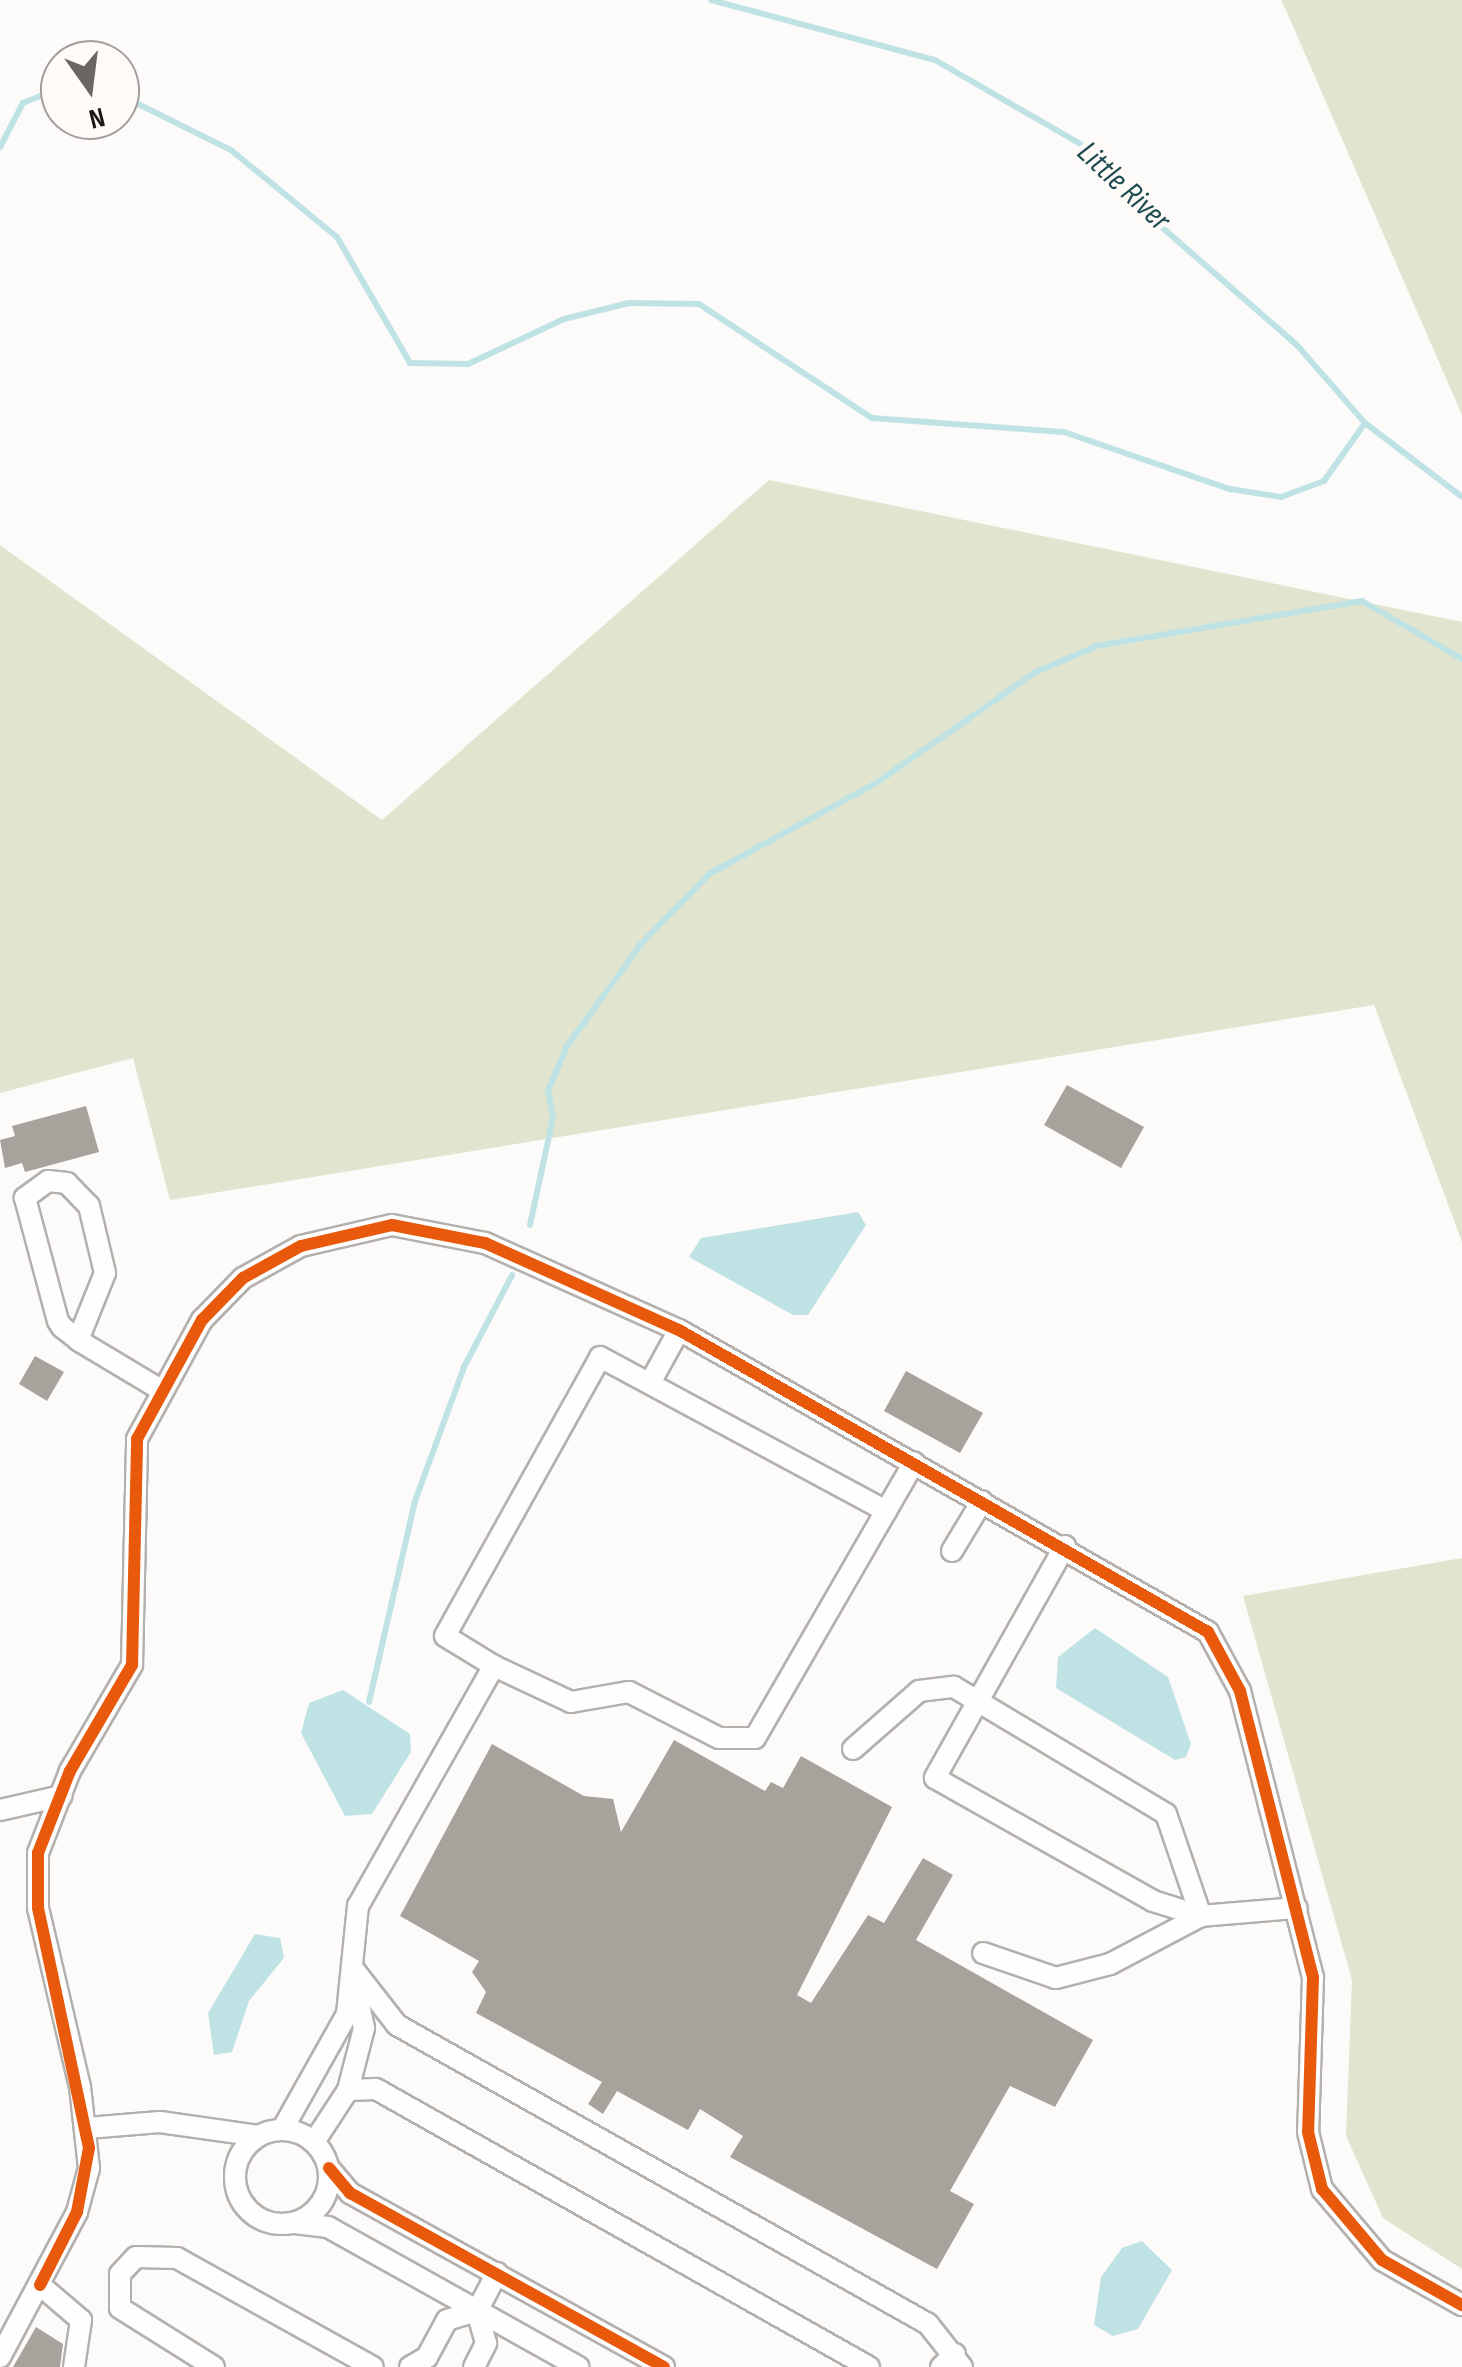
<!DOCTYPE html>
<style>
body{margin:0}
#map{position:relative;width:1462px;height:2367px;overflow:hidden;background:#fdfbf9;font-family:"Sofia Sans Condensed",sans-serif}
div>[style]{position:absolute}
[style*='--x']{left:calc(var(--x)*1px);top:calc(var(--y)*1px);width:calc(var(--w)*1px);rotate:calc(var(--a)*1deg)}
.forest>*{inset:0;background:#e1e4ce}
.water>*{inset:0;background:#bfe3e5}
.stream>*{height:6px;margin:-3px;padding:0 3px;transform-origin:3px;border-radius:3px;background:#bfe3e5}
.building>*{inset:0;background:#a8a29c}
.roads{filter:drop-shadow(2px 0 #b3b0ae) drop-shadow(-2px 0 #b3b0ae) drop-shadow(0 2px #b3b0ae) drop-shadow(0 -2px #b3b0ae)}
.minor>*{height:20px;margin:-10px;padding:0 10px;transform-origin:10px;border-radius:10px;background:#fffefe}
.minor>.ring{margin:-10px;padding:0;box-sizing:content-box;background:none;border:20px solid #fffefe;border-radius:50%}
.cycleway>*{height:12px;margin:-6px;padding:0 6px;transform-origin:6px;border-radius:6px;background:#e8590c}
span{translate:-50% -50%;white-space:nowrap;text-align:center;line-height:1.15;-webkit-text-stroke:10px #fefaf8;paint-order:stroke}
.water-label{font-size:32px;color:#1e4c50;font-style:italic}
.north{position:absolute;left:40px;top:40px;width:100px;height:100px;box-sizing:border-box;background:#fefaf8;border:2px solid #a29e9d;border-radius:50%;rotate:166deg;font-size:28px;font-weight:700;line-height:40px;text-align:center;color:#191514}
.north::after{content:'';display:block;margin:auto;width:35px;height:45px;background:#696664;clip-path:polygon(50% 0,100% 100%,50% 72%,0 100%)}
</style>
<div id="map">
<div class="forest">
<i style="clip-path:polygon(1281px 0,1462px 0,1462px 415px,1289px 17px)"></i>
<i style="clip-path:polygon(769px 480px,1462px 622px,1462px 1242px,1374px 1005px,170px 1200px,133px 1058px,0 1093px,0 545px,382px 820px)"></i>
<i style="clip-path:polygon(1462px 1558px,1462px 2269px,1383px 2218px,1346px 2136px,1352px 1980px,1243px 1596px)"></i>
</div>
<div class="water">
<i style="clip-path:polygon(858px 1212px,866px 1225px,808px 1315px,793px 1315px,689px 1257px,701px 1238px)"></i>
<i style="clip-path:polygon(1095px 1628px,1168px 1677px,1191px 1744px,1186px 1757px,1175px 1760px,1056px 1688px,1058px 1657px)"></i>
<i style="clip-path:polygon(343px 1690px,410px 1734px,411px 1752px,372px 1814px,345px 1816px,301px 1733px,309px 1703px)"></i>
<i style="clip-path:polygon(255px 1934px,280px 1938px,284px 1958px,249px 2001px,232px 2052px,214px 2055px,208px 2013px)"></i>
<i style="clip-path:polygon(1142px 2241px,1172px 2270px,1138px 2329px,1113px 2336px,1094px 2325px,1101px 2277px,1122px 2248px)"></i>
</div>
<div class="stream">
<i style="--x:711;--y:0;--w:232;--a:15"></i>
<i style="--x:935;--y:60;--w:178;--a:30"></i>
<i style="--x:1089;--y:149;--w:39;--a:58"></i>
<i style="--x:1110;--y:182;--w:247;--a:41.1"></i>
<i style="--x:1296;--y:344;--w:105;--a:48.9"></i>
<i style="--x:1365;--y:423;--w:122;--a:37.3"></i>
<i style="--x:120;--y:95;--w:124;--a:26.4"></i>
<i style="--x:231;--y:150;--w:137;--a:39.4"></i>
<i style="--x:337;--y:237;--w:146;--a:59.9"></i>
<i style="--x:410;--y:363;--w:58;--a:1"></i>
<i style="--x:468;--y:364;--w:106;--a:-25.1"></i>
<i style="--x:564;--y:319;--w:67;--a:-13.8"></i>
<i style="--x:629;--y:303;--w:70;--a:0.8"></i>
<i style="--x:699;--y:304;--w:207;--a:33.4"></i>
<i style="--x:872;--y:418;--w:193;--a:4.2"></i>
<i style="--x:1064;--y:432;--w:176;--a:19"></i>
<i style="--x:1230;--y:489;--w:52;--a:8.9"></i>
<i style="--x:1281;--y:497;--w:46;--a:-20.4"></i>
<i style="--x:1324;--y:481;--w:71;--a:-54.7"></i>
<i style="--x:0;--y:147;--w:50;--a:-62.4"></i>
<i style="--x:23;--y:103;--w:40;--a:-22"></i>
<i style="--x:530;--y:1225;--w:109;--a:-77.9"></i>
<i style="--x:553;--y:1118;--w:28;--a:-100"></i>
<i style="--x:548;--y:1090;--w:48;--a:-66.6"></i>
<i style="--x:567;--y:1046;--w:126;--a:-54"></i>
<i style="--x:641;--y:944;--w:98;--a:-45.8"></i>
<i style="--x:709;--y:874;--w:190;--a:-28.6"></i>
<i style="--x:876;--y:783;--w:193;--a:-34.8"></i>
<i style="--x:1034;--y:673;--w:68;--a:-23.5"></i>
<i style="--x:1096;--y:646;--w:270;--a:-9.6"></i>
<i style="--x:1362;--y:601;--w:116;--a:30.1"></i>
<i style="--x:369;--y:1702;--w:206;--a:-77.1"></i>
<i style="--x:415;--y:1501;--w:143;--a:-69.9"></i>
<i style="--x:464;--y:1367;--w:104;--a:-62.4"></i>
</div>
<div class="building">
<i style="clip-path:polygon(1067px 1085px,1144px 1127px,1121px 1168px,1044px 1125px)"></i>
<i style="clip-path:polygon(86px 1106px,99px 1152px,25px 1172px,22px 1163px,5px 1168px,0 1140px,15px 1136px,12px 1126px)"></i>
<i style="clip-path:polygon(35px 1356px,64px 1372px,47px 1401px,19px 1384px)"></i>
<i style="clip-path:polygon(906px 1371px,983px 1413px,960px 1453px,884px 1411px)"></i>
<i style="clip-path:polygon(674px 1740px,765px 1791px,771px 1782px,783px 1788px,801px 1756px,892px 1807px,797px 1995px,811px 2003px,868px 1915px,884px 1923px,923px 1858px,953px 1875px,916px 1940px,1093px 2040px,1055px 2107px,1010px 2086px,950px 2191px,974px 2204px,937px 2269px,730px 2157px,743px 2136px,700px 2109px,688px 2130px,617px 2091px,603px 2114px,588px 2104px,602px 2082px,476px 2013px,486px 1992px,472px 1972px,479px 1961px,400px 1916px,492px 1744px,584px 1796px,613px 1799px,621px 1832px)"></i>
<i style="clip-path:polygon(36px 2327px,63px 2344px,60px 2367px,13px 2367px)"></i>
</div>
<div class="roads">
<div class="minor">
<i style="--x:78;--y:1340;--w:72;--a:-68.1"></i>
<i style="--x:105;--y:1273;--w:69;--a:-103.4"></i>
<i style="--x:89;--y:1206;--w:32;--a:-134"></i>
<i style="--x:67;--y:1183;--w:19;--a:-174"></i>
<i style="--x:48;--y:1181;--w:29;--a:144"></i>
<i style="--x:25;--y:1198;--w:127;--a:75"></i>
<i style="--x:58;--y:1321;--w:7;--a:56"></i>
<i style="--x:62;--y:1327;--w:24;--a:38"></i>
<i style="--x:81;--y:1342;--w:90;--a:30.9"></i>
<i style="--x:650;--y:1383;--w:60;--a:-61.3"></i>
<i style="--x:1065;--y:1546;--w:266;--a:119.3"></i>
<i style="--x:935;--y:1778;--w:250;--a:29.4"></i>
<i style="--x:1153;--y:1901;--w:50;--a:17.4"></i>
<i style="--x:1201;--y:1916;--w:96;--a:-4.8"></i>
<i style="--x:952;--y:1551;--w:58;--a:-59"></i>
<i style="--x:494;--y:1666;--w:85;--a:25.1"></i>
<i style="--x:571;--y:1702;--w:59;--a:-9.8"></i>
<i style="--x:629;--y:1692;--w:101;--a:27.1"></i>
<i style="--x:719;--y:1738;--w:36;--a:0"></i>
<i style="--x:755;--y:1738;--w:318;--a:-60"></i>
<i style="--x:853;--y:1749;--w:88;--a:-41.3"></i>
<i style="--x:919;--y:1691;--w:35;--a:-7"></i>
<i style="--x:954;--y:1687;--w:247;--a:30.9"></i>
<i style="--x:1166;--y:1814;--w:108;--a:71.1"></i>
<i style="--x:1201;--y:1916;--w:103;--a:152.2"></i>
<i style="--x:1110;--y:1964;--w:56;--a:165.5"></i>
<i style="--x:1056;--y:1978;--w:77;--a:-161.1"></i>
<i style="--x:0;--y:1810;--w:63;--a:-12.9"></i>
<i style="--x:354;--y:1970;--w:70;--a:52"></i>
<i style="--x:397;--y:2025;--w:609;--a:29.38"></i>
<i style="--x:928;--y:2324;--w:55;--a:51.7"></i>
<i style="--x:348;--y:2090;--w:64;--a:-75.5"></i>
<i style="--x:364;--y:2028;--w:43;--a:-102.1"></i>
<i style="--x:87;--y:2128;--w:73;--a:-4.7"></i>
<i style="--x:160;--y:2122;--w:99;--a:8.1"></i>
<i style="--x:282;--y:2130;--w:133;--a:-60.7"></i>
<i style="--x:347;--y:2014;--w:109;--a:-84.2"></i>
<i style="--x:358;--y:1906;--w:276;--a:-60.5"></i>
<i style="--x:494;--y:1666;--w:57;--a:-148.5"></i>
<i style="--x:445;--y:1636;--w:319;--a:-60.9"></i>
<i style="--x:600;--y:1357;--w:325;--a:28.3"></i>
<i class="ring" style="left:235px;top:2130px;width:74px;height:74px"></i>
<i style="--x:314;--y:2142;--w:62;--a:-56.8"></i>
<i style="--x:348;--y:2090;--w:28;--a:-2"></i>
<i style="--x:376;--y:2089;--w:566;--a:29.42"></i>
<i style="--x:329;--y:2168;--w:33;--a:50"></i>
<i style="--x:350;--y:2193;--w:359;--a:29"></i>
<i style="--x:295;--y:2223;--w:33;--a:7"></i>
<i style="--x:328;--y:2227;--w:287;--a:29.2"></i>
<i style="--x:40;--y:2285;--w:54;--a:40.5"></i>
<i style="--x:81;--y:2320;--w:48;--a:98.5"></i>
<i style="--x:0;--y:2357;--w:164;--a:-62"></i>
<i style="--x:77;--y:2212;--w:46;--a:-74.7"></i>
<i style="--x:89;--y:2168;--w:81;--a:-96.3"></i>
<i style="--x:80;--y:2087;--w:184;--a:-103.2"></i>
<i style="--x:38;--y:1908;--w:55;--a:-90"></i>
<i style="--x:38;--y:1853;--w:88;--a:-68.7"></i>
<i style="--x:70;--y:1771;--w:123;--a:-59.7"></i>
<i style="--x:132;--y:1665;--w:226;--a:-88.7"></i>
<i style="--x:137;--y:1439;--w:136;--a:-61.4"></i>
<i style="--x:202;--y:1320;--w:59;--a:-45.7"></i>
<i style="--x:243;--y:1278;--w:66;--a:-28.9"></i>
<i style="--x:301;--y:1246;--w:93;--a:-13"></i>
<i style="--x:392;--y:1225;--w:95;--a:11"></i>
<i style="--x:485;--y:1243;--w:213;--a:24.2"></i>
<i style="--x:679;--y:1330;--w:609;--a:29.72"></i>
<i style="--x:1208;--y:1632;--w:67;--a:61.5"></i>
<i style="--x:1240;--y:1691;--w:295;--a:75.7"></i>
<i style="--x:1313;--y:1977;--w:155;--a:91.8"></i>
<i style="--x:1308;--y:2132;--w:59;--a:76.2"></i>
<i style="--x:1322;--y:2189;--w:93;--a:49.8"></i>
<i style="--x:1382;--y:2260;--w:92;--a:29.4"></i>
<i style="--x:214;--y:2367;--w:111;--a:-147.9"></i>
<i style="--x:120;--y:2308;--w:34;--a:-90"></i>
<i style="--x:120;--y:2274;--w:23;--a:-47"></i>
<i style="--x:136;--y:2257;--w:41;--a:1.4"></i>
<i style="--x:177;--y:2258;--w:224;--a:29.1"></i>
<i style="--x:410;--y:2367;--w:20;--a:-30"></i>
<i style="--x:427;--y:2357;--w:42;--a:-61.6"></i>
<i style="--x:447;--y:2320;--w:31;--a:-17"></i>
<i style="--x:474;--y:2367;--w:27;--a:-63"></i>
<i style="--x:486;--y:2343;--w:33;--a:-106"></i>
<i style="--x:477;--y:2311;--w:43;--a:-62.2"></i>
<i style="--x:941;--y:2367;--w:19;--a:-43"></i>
</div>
</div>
<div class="cycleway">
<i style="--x:329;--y:2168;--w:33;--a:50"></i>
<i style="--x:350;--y:2193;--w:359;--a:29"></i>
<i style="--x:40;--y:2285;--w:82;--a:-63.1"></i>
<i style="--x:77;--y:2212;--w:65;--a:-79.4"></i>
<i style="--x:89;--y:2148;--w:245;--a:-102"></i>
<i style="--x:38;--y:1908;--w:55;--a:-90"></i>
<i style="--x:38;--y:1853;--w:88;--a:-68.7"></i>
<i style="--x:70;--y:1771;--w:123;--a:-59.7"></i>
<i style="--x:132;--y:1665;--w:226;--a:-88.7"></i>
<i style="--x:137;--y:1439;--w:136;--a:-61.4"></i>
<i style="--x:202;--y:1320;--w:59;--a:-45.7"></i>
<i style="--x:243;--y:1278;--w:66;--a:-28.9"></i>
<i style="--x:301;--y:1246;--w:93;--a:-13"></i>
<i style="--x:392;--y:1225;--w:95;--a:11"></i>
<i style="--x:485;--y:1243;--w:213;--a:24.2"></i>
<i style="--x:679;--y:1330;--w:609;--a:29.72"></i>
<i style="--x:1208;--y:1632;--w:67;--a:61.5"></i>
<i style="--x:1240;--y:1691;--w:295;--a:75.7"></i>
<i style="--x:1313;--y:1977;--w:155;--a:91.8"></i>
<i style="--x:1308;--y:2132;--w:59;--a:76.2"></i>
<i style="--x:1322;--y:2189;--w:93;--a:49.8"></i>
<i style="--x:1382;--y:2260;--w:92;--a:29.4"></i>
</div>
<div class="water-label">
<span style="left:1123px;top:187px;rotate:43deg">Little River</span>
</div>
<div class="north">N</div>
</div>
